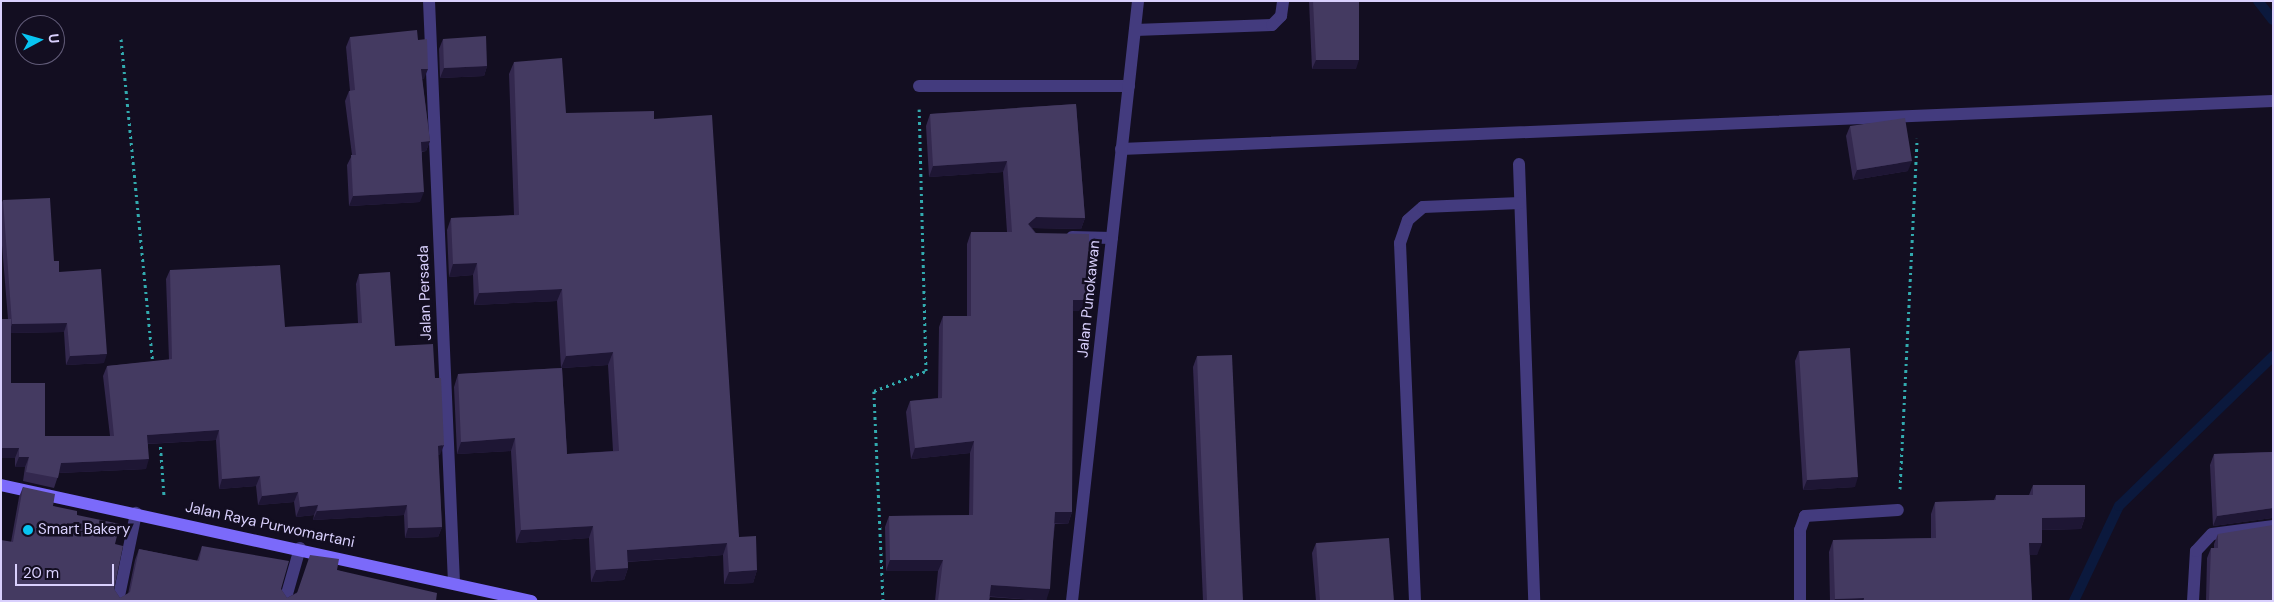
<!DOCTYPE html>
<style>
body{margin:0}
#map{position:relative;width:2274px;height:602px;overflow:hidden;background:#130e21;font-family:"DM Sans",sans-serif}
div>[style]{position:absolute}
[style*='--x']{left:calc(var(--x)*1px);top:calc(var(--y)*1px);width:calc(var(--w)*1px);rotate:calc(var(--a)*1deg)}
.stream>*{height:10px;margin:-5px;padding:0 5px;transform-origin:5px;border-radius:5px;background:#0b193d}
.path>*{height:3px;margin-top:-1.5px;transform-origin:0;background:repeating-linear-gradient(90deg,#32abaf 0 2.5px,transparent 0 6.5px)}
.lane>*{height:12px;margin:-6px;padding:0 6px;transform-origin:6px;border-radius:6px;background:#433b7e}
.street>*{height:12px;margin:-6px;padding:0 6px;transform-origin:6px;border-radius:6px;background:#433b7e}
.secondary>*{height:12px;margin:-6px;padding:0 6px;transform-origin:6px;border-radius:6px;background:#7b6afa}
.wall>*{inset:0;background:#33284e}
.shaded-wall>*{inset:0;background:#1e1634}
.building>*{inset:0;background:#443a61}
.dots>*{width:14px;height:14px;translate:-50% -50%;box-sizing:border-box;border:2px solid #130e21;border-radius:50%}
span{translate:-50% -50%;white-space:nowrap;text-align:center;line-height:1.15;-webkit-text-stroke:5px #130e21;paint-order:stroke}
.street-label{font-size:15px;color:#d9d0fd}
.poi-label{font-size:15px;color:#d9d0fd}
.left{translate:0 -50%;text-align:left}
.frame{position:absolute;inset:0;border:2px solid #d9d0fd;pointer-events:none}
.north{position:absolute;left:15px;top:15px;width:50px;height:50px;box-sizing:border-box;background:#130e21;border:1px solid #625c79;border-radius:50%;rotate:84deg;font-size:14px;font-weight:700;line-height:20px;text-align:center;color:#d9d0fd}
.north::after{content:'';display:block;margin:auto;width:18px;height:22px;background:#08c4f1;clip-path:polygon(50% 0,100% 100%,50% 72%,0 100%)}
.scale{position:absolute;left:15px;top:564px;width:99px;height:22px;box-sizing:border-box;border:2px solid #d9d0fd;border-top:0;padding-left:6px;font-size:15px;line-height:18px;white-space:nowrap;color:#d9d0fd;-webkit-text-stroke:4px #130e21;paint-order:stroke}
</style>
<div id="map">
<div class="stream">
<i style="--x:2258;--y:1;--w:24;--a:52"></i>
<i style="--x:2074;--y:601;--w:105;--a:-64.7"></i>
<i style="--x:2119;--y:506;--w:215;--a:-44.2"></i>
</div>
<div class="path">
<i style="--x:121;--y:39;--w:327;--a:84.4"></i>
<i style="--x:160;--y:440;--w:56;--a:85.9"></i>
<i style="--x:1900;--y:489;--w:351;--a:-87.2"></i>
<i style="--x:883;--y:601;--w:210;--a:-92.5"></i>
<i style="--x:874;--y:391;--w:56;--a:-21"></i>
<i style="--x:926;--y:371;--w:262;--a:-91.5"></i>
</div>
<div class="lane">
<i style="--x:1072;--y:237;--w:40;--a:1.4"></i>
<i style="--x:285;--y:601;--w:55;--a:-74.2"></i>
</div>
<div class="street">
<i style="--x:429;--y:1;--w:583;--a:87.54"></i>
<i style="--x:1135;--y:30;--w:137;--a:-2.1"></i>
<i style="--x:1272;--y:25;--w:13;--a:-45"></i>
<i style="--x:1281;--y:16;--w:15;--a:-82"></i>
<i style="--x:919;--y:86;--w:210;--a:0"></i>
<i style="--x:1121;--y:149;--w:1153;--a:-2.39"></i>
<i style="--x:1519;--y:164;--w:437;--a:88"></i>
<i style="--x:118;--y:601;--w:90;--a:-78.4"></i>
<i style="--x:1072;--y:601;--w:604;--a:-83.72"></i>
<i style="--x:1415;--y:601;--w:358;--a:-92.4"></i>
<i style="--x:1400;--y:243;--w:24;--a:-71"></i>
<i style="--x:1408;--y:220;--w:20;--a:-41"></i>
<i style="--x:1423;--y:207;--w:97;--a:-2.4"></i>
<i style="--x:1800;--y:601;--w:71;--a:-90"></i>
<i style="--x:1800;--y:530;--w:15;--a:-70"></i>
<i style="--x:1805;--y:516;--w:93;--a:-3.7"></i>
<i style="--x:2193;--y:601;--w:50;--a:-86.6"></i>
<i style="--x:2196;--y:551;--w:23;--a:-47"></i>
<i style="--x:2212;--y:534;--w:62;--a:-7.5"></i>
</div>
<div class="secondary">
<i style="--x:1;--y:485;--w:543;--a:12.35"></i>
</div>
<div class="wall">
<i style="clip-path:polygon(1309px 1px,1359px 1px,1356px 69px,1312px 69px)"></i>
<i style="clip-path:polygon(350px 37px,418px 40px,424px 79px,422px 79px,430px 141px,426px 151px,422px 152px,420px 202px,349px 206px,347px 165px,352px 155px,345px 101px,349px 91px,350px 91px,346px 47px)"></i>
<i style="clip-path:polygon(443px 39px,487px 66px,484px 76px,440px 78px,439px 49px)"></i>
<i style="clip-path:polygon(evenodd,514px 62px,566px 113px,654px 119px,739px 537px,757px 570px,753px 583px,724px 584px,723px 555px,628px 562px,628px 568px,624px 580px,591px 582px,589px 538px,516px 543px,511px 451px,457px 454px,454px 387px,458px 374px,561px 368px,557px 301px,474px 305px,473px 275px,449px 277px,447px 230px,451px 218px,514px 215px,509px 74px,514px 62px,608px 365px,613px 451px,567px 454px,562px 368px,608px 365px)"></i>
<i style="clip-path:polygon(1076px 104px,1085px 218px,1081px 229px,1032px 228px,1089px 300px,1085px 311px,1073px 311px,1072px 512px,1068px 524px,1055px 524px,1046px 601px,990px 597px,989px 601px,935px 601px,938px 571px,886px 571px,885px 527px,889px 516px,969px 515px,970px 453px,911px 459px,906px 412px,910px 401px,938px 398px,939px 327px,943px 316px,967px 316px,967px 244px,971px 232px,1007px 232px,1003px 172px,929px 177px,926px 126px,930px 114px)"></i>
<i style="clip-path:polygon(1850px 126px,1908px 171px,1853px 180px,1846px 136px)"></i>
<i style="clip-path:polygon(3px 200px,54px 261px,104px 363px,66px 365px,64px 332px,11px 333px,11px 383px,45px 436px,110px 436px,103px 376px,107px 366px,169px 360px,166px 279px,170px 270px,285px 327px,358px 323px,356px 284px,359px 274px,395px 346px,440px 455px,438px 455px,442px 527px,438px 537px,405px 538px,404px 515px,313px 520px,314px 515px,296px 517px,294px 502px,258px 505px,256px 486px,219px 489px,216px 440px,148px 444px,146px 469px,59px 473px,54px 488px,23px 481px,25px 467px,15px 467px,15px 458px,1px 458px,1px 319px,8px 319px,1px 233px,1px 204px)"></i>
<i style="clip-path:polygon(1799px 351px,1855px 487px,1803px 490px,1795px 361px)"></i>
<i style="clip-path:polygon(1197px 356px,1243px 601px,1203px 601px,1193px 367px)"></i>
<i style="clip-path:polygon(2273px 452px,2273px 519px,2272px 518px,2213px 526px,2210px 465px,2214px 454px)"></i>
<i style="clip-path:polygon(2033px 485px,2085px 517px,2081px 529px,2042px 530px,2037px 555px,2030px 555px,2032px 601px,1830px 601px,1829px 552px,1833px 540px,1931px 538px,1931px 514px,1935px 502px,1994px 500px,1996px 495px,2029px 495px)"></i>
<i style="clip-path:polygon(23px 487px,53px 506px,77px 515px,115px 544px,114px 589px,120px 598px,128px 594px,135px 560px,139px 549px,197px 561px,202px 546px,281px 589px,287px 598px,337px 570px,436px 601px,1px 601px,11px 542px,19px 497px)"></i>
<i style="clip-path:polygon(2218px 534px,2273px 601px,2206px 601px,2207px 558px,2211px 548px,2214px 548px,2214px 544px)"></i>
<i style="clip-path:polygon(1316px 543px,1394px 601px,1316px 601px,1312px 553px)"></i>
</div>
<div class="shaded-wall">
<i style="clip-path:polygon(1316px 60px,1359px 60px,1356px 69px,1312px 69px)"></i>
<i style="clip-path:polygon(487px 66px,484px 76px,440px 78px,444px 68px)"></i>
<i style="clip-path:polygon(421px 69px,428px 69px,424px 79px,417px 79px)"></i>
<i style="clip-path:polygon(430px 141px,426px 151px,417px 152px,421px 142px)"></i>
<i style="clip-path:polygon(1007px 161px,1003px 172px,929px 177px,933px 166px)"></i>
<i style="clip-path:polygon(1912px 161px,1908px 171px,1853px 180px,1857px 170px)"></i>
<i style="clip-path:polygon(424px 192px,420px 202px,349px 206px,353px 196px)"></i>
<i style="clip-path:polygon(1036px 217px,1085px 218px,1081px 229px,1032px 228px,1028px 224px)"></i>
<i style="clip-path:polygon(477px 263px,473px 275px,449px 277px,453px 264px)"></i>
<i style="clip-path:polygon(562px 289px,557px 301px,474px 305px,479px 293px)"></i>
<i style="clip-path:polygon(1073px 300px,1089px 300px,1085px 311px,1069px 311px)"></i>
<i style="clip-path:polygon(67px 323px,64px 332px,9px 333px,12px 324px)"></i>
<i style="clip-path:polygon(613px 352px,608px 365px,561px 368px,566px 356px)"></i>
<i style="clip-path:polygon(107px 354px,104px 363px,66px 365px,70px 356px)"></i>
<i style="clip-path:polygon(219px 430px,216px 440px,143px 444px,147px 435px)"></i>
<i style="clip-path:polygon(515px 438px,511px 451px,457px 454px,461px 442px)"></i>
<i style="clip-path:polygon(974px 441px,970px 453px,911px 459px,915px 448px)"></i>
<i style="clip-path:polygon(444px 445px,440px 455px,434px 456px,438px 446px)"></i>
<i style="clip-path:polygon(1px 448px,19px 448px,15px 458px,1px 458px)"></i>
<i style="clip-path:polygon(19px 457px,29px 457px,25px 467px,15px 467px)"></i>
<i style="clip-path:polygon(149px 459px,146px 469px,57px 473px,61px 463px)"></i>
<i style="clip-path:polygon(260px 476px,256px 486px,219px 489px,222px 479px)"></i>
<i style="clip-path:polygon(1858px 477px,1855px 487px,1803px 490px,1807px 480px)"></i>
<i style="clip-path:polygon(298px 492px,294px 502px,258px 505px,262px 496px)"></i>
<i style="clip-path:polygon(318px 505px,314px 515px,296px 517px,300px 507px)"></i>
<i style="clip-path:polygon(407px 505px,404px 515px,313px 520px,317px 511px)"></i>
<i style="clip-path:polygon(2273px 508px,2272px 518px,2213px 526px,2217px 516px)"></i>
<i style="clip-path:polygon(1055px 512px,1072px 512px,1068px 524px,1051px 523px)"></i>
<i style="clip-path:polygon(2085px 517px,2081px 529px,2038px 530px,2042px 518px)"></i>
<i style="clip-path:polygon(593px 526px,589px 538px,516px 543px,521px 530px)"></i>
<i style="clip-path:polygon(442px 527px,438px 537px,405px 538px,408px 528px)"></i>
<i style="clip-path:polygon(727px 543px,723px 555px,623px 562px,627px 550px)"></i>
<i style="clip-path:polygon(2029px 543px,2042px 543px,2037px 555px,2025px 555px)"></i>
<i style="clip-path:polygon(890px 560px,943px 560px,938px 571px,886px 571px)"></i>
<i style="clip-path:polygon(628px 568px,624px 580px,591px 582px,596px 570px)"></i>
<i style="clip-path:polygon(757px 570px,753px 583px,724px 584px,729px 572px)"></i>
<i style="clip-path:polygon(991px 585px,1050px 589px,1046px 601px,987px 596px)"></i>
<i style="clip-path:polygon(1864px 598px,1863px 601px,1834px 601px,1835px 599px)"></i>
</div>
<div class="building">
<i style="clip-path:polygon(1313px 1px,1359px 1px,1359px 60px,1316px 60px)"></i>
<i style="clip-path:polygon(417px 30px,418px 40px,427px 39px,428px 69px,421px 69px,430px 141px,421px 142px,424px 192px,353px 196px,351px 155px,356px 155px,349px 91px,355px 90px,350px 37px)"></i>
<i style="clip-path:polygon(486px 36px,487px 66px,444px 68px,443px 39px)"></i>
<i style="clip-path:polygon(562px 58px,566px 113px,654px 111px,654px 119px,712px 115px,739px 537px,756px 536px,757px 570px,729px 572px,727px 543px,627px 550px,628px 568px,596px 570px,593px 526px,521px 530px,515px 438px,461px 442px,458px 374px,562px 368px,567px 454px,619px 451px,613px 352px,566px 356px,562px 289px,479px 293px,477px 263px,453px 264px,451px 218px,519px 215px,514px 62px)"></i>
<i style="clip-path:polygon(1076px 104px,1085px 218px,1036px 217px,1028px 224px,1035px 233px,1089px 234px,1089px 300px,1073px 300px,1072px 512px,1055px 512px,1050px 589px,991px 585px,989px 601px,938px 601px,943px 560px,890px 560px,889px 516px,973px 515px,974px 441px,915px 448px,910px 401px,942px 398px,943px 316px,971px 316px,971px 232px,1012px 232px,1007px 161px,933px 166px,930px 114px)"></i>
<i style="clip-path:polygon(1905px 118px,1912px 161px,1857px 170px,1850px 126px)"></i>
<i style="clip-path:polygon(50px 198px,54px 261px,59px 261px,59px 272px,101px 269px,107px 354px,70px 356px,67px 323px,12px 324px,3px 200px)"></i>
<i style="clip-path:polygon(280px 265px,285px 327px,362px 323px,359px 274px,390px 272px,395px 346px,433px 344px,435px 378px,441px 378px,444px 445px,438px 446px,442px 527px,408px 528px,407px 505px,317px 511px,318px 505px,300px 507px,298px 492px,262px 496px,260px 476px,222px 479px,219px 430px,147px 435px,149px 459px,61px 463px,58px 478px,26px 472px,29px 457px,19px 457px,19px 448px,1px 448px,1px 319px,11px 319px,11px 383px,45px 383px,45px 436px,114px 436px,107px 366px,172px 359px,170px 270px)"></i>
<i style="clip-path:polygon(1850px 348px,1858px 477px,1807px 480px,1799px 351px)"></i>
<i style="clip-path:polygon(1232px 355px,1243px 601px,1207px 601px,1197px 356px)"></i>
<i style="clip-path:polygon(2273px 452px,2273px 508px,2217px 516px,2214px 454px)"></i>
<i style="clip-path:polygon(2033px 485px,2085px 485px,2085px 517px,2042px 518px,2042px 543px,2029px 543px,2032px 601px,1864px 601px,1864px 598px,1835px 599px,1833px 540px,1936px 538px,1935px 502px,1996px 500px,1996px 495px,2033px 495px)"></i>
<i style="clip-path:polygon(23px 487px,55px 494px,53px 506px,77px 511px,77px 515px,120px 524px,115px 544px,123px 546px,114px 589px,120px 598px,130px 592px,139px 549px,199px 561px,202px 546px,289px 561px,281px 589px,287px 598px,297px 593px,310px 555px,339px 559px,337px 570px,437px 593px,436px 601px,1px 601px,1px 540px,13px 542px)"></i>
<i style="clip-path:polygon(2273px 525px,2273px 601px,2209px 601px,2211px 548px,2218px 548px,2218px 534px)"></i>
<i style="clip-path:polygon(1389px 538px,1394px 601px,1320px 601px,1316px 543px)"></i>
</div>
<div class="dots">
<i style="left:28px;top:530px;background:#08c4f1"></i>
</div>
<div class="street-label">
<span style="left:425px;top:293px;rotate:-92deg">Jalan Persada</span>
<span style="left:1089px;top:299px;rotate:-84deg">Jalan Punokawan</span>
<span style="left:270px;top:525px;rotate:12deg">Jalan Raya Purwomartani</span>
</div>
<div class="poi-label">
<span class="left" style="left:38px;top:530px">Smart Bakery</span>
</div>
<div class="frame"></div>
<div class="north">U</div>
<div class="scale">20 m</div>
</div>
